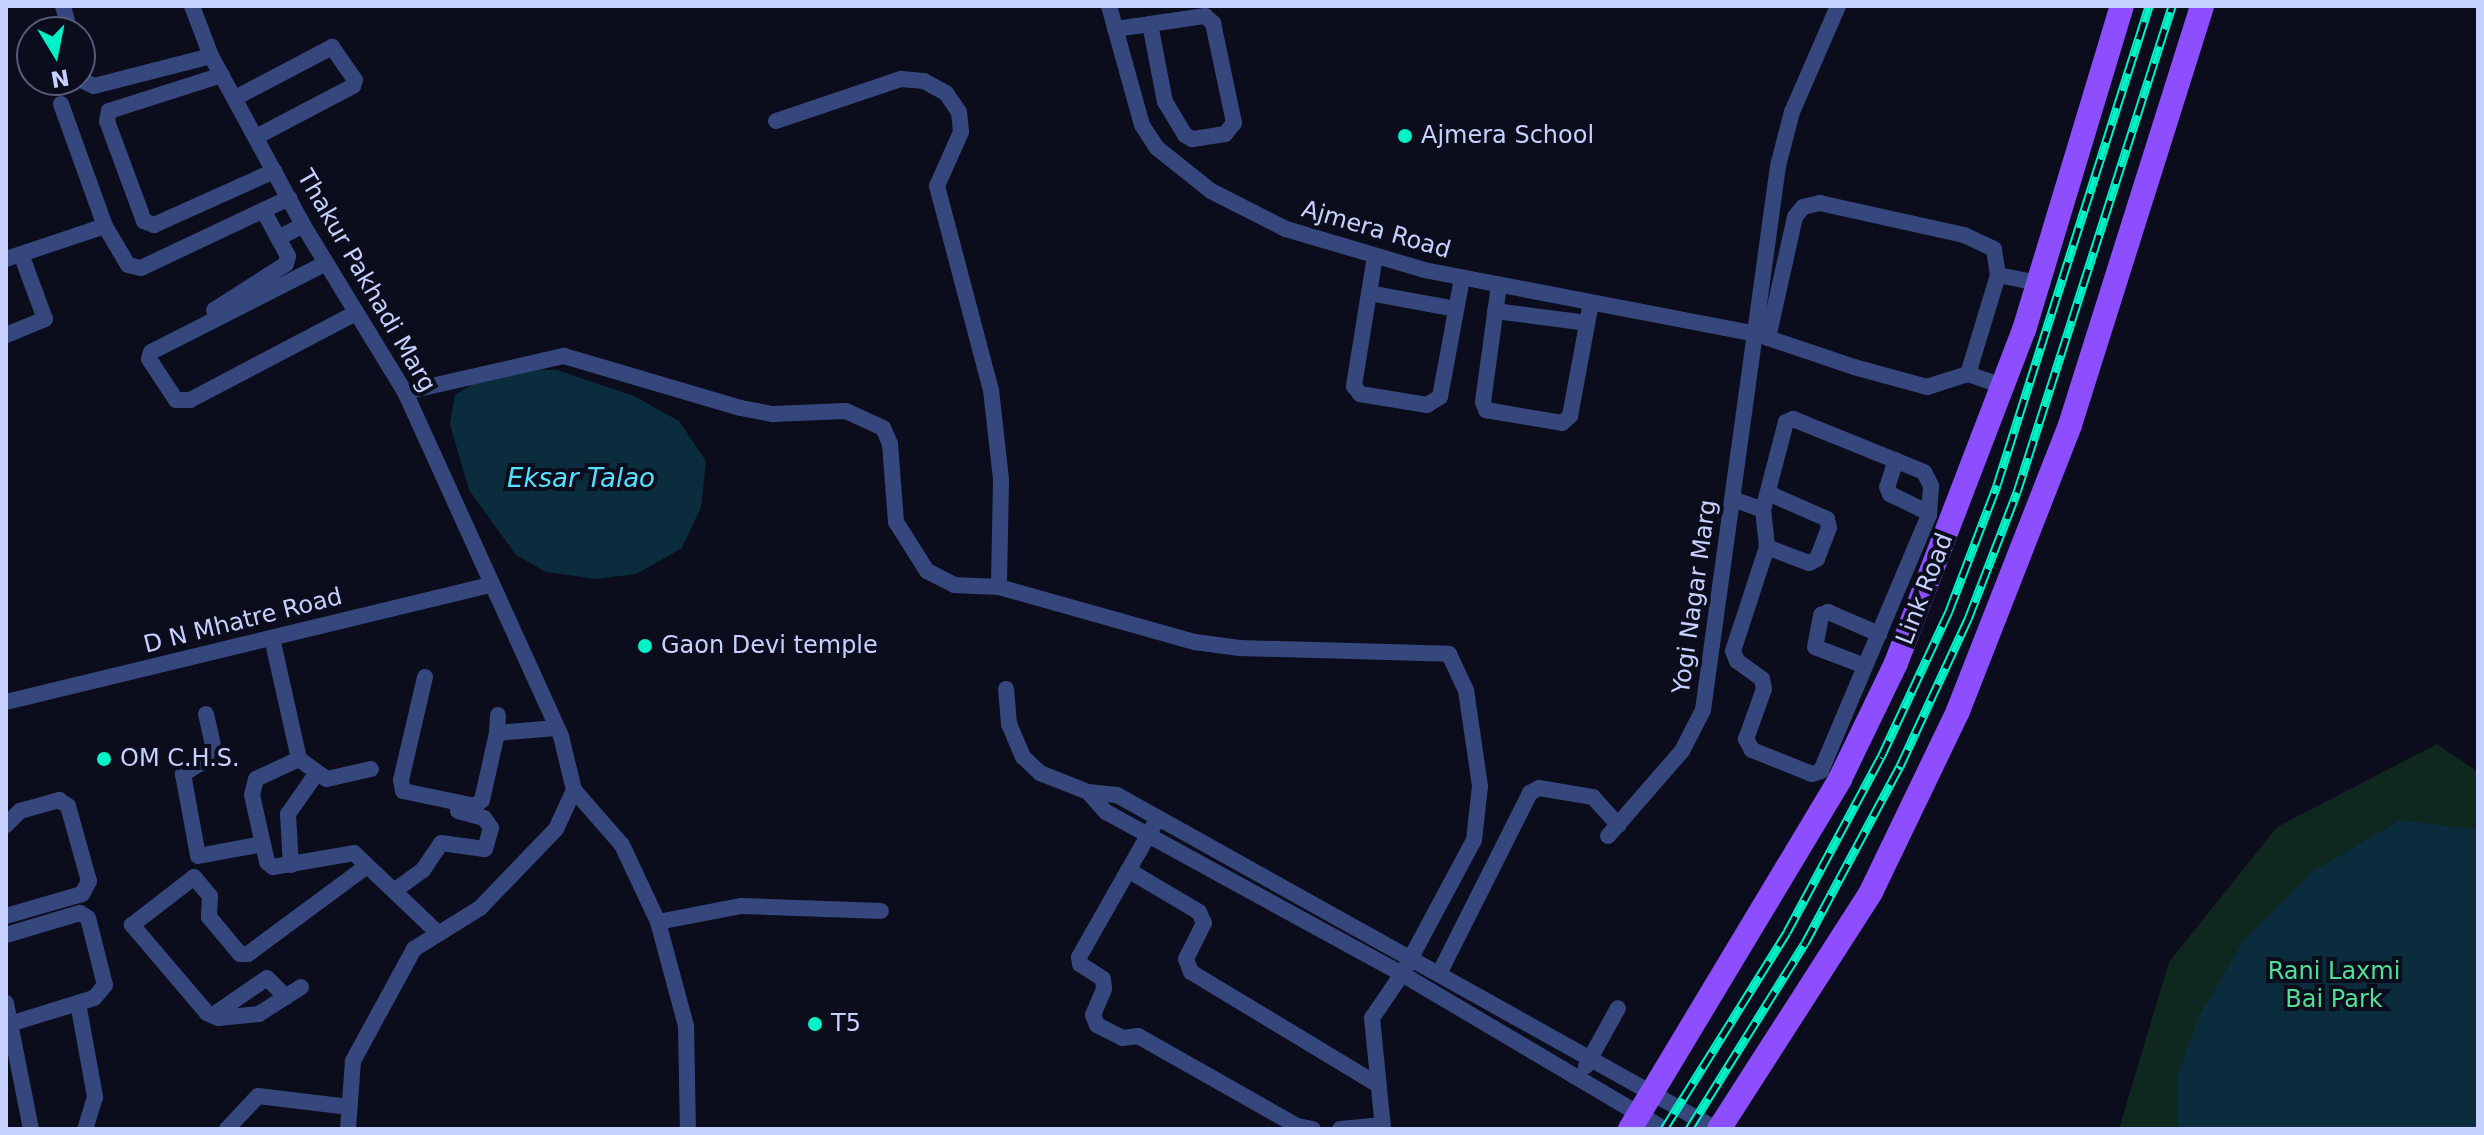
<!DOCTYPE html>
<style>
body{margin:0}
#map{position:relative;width:2484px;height:1135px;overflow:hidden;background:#0b0d1d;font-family:"DejaVu Sans",sans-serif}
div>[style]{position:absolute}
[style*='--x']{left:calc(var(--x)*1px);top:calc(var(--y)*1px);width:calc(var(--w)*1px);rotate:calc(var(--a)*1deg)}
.green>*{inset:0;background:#0e271f}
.water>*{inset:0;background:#0a2c3d}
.minor>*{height:16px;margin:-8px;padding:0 8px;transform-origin:8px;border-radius:8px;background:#36477d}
.tertiary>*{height:16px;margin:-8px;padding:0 8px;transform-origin:8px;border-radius:8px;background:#36477d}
.primary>*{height:24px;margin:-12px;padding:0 12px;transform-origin:12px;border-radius:12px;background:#8c4eff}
.rail>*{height:9px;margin-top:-4.5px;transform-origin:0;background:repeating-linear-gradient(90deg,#0b0d1d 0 18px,#00f2c7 0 36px);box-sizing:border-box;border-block:2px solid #00f2c7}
.dots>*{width:22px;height:22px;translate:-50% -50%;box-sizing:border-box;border:4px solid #0b0d1d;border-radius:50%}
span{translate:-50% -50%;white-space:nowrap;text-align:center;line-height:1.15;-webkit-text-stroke:8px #0b0d1d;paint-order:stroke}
.poi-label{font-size:24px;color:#c7d1ff}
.left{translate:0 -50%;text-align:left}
.street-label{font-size:24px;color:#c7d1ff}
.park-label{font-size:24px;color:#53df95}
.water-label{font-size:26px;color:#55e0ff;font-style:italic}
.frame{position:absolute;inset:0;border:8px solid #c7d1ff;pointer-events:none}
.north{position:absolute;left:16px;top:16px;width:80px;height:80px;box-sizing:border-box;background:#0b0d1d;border:2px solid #565b77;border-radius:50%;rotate:170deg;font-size:22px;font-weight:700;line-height:32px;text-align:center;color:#c7d1ff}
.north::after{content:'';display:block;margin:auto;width:28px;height:36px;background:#00f2c7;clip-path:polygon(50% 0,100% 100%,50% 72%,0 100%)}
</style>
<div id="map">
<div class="green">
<i style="clip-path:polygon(2437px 744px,2478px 772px,2478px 1129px,2119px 1129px,2169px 962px,2277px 827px)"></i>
</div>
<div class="water">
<i style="clip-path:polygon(515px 369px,557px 370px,634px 396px,679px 421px,706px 461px,701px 507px,682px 548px,636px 574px,596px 579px,546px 572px,516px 555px,469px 490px,450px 424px,455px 395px,485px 377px)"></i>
<i style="clip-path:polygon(2400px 820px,2478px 830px,2478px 1129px,2178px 1129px,2178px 1074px,2199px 1016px,2244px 939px,2313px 871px)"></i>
</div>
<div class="minor">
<i style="--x:63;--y:6;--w:27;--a:75"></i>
<i style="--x:1109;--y:6;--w:123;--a:74.5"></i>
<i style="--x:1142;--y:125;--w:27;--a:57"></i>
<i style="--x:1157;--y:148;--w:69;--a:38.5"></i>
<i style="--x:1211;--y:191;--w:84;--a:26.9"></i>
<i style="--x:1286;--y:229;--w:144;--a:16.5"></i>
<i style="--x:1424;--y:270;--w:334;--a:10.9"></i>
<i style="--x:1752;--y:333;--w:11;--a:15"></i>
<i style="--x:1763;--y:336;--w:5;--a:22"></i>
<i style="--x:1768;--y:338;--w:91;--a:18.6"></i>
<i style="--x:1854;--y:367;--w:76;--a:15.3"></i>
<i style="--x:1927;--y:387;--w:43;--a:-17.6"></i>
<i style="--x:1968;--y:374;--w:103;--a:-73.1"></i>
<i style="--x:1998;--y:275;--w:26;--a:-99"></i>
<i style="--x:1994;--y:249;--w:33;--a:-155"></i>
<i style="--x:1964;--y:235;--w:148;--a:-167.5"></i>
<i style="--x:1820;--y:203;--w:17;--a:167"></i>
<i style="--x:1803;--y:207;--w:13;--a:129"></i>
<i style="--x:1795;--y:217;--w:124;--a:102.6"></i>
<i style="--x:1115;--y:29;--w:35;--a:-8"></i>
<i style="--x:1150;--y:24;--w:56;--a:-8.3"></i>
<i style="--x:1205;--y:16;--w:11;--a:41"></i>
<i style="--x:1213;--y:23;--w:102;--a:78.1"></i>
<i style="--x:1234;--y:123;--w:14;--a:129"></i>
<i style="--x:1225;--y:134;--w:33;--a:171"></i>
<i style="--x:1192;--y:139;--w:8;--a:-150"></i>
<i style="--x:1185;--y:135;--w:39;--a:-121"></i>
<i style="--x:1165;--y:102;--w:79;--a:-100.9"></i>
<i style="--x:80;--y:70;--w:11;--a:75"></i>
<i style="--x:83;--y:81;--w:12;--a:24"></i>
<i style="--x:94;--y:86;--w:121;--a:-14.4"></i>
<i style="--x:222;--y:75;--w:119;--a:162.3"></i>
<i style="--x:109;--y:111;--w:10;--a:101"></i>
<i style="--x:107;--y:121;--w:107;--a:69.7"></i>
<i style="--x:144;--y:221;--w:11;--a:22"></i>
<i style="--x:154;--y:225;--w:132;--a:-24.2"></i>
<i style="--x:235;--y:98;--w:110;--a:-27.7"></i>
<i style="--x:332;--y:47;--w:40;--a:55.1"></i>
<i style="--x:355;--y:80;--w:6;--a:108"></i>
<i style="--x:353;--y:86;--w:110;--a:152.3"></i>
<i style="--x:61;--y:104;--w:130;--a:70.2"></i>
<i style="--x:105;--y:226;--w:45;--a:59.5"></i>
<i style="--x:128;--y:265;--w:13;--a:13"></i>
<i style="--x:141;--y:268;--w:164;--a:-25.3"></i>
<i style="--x:776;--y:121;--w:132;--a:-18.6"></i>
<i style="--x:901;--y:79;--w:23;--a:5"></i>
<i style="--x:924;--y:81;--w:25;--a:29"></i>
<i style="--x:946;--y:93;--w:23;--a:56"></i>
<i style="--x:959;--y:112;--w:20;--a:84"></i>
<i style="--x:961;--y:132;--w:59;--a:114"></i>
<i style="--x:937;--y:186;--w:211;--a:75.2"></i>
<i style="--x:991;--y:390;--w:90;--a:83.6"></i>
<i style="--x:1001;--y:479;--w:108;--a:91.1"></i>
<i style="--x:278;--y:238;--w:28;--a:-27"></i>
<i style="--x:1375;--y:256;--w:132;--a:99.2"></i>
<i style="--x:1354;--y:386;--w:10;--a:53"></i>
<i style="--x:1360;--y:394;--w:68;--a:9.3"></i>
<i style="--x:1427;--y:405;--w:15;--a:-32"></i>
<i style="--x:1440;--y:397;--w:121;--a:-79.5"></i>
<i style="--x:6;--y:259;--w:104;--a:-18.4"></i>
<i style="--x:326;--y:263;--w:196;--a:153"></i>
<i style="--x:151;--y:352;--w:7;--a:106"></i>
<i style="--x:149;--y:359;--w:49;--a:56.6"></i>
<i style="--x:176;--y:400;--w:14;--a:0"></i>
<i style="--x:190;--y:400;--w:187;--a:-27.7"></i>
<i style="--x:1998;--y:275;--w:41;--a:11.3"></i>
<i style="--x:1499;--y:285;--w:118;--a:97.8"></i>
<i style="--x:1483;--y:402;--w:9;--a:69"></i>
<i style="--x:1486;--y:410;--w:77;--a:9.7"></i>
<i style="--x:1562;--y:423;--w:11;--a:-41"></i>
<i style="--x:1570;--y:416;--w:115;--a:-79.5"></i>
<i style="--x:1369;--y:293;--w:88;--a:10.4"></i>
<i style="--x:214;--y:310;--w:85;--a:-32.6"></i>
<i style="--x:286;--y:264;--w:8;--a:-76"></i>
<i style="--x:288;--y:256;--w:52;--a:-118.5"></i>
<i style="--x:1495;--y:311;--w:93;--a:7.4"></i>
<i style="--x:6;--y:335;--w:42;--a:-22.3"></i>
<i style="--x:45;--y:319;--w:69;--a:-110.3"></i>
<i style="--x:1968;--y:374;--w:36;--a:19"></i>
<i style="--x:405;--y:392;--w:163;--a:-12.8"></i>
<i style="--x:564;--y:356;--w:184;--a:16.4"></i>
<i style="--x:741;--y:408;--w:33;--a:11"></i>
<i style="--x:773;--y:414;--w:73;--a:-2.4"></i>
<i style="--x:846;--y:411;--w:41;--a:24.7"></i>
<i style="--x:883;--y:428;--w:17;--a:66"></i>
<i style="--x:890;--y:444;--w:78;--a:85.6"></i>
<i style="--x:896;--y:522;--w:58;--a:57.7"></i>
<i style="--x:927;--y:571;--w:30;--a:27"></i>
<i style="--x:954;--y:585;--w:45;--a:2.5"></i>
<i style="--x:999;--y:587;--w:204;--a:15.7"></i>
<i style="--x:1195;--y:642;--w:45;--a:7.6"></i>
<i style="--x:1240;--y:648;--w:209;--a:1.6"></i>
<i style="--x:1449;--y:654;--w:40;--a:65"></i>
<i style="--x:1466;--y:690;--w:97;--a:81.7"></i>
<i style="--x:1480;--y:786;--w:54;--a:96.3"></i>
<i style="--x:1474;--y:840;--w:152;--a:118.2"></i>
<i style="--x:1402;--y:974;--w:53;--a:124.3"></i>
<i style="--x:1372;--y:1018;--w:112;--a:84.3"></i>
<i style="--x:1793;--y:419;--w:141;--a:22"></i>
<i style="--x:1924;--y:472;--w:16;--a:63"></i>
<i style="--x:1931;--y:486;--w:29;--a:94"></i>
<i style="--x:1929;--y:515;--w:278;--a:112.9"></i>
<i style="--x:1821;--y:771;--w:9;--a:162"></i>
<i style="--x:1812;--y:774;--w:65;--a:-158.2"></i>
<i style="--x:1752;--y:750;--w:13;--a:-119"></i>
<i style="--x:1746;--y:739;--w:53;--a:-70.2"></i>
<i style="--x:1764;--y:689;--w:10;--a:-101"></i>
<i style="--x:1762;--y:679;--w:31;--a:-144"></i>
<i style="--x:1737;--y:661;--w:11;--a:-112"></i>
<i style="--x:1733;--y:651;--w:109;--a:-71.9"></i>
<i style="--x:1767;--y:547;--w:37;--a:-96"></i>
<i style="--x:1763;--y:510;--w:91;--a:-75.4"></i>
<i style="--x:1786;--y:422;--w:8;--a:-23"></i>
<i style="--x:1896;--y:460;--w:28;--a:108"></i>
<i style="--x:1887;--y:487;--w:8;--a:67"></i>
<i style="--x:1890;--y:494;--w:43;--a:26"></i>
<i style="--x:1733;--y:499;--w:32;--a:20"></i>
<i style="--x:1767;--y:547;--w:45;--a:20.9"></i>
<i style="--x:1809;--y:563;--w:9;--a:-27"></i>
<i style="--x:1817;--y:559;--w:33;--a:-69"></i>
<i style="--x:1829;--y:528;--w:9;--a:-103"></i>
<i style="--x:1827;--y:519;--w:64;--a:-156.2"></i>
<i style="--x:272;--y:638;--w:124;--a:77.4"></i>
<i style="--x:299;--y:759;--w:34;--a:36"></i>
<i style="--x:327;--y:779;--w:45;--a:-12.8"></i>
<i style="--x:1865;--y:666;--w:53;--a:-159.2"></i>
<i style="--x:1815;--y:647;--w:33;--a:-79"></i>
<i style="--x:1821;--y:615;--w:8;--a:-23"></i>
<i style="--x:1828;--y:612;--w:56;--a:23.3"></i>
<i style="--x:425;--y:677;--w:106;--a:103.1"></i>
<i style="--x:401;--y:780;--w:11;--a:80"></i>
<i style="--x:403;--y:791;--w:74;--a:11.8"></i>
<i style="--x:475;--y:806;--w:9;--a:-41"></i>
<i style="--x:482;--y:800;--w:69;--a:-77.4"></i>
<i style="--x:497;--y:733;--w:60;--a:-4.8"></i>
<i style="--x:1006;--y:689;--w:35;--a:85"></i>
<i style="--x:1009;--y:724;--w:36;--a:67"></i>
<i style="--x:1023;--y:757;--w:23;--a:43"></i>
<i style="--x:1040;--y:773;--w:52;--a:21.6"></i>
<i style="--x:1088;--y:792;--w:29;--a:6"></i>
<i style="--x:1117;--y:795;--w:686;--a:29.14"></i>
<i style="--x:6;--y:702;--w:499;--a:-13.6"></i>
<i style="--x:206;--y:714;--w:41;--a:77.3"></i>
<i style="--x:215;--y:754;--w:38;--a:148"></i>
<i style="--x:183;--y:774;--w:83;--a:79.6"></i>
<i style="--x:198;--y:856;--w:66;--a:-10.5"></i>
<i style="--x:497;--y:733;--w:18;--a:-87"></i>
<i style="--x:299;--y:759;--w:47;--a:155.1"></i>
<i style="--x:256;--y:779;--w:16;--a:104"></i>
<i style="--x:252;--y:795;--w:69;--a:77.4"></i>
<i style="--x:267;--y:862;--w:8;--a:40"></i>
<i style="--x:273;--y:867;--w:82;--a:-9.8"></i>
<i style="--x:354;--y:853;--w:117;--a:43.6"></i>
<i style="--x:574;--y:790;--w:73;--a:48.9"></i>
<i style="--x:622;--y:845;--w:85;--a:64.9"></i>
<i style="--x:658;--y:922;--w:108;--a:74.9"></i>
<i style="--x:686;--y:1026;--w:103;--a:88.9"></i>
<i style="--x:1088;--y:792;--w:27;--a:48"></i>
<i style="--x:1106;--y:812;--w:337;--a:28.7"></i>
<i style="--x:1402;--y:974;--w:304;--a:30.6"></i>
<i style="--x:6;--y:825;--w:20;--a:-45"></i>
<i style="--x:20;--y:811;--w:41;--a:-15.8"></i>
<i style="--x:59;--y:800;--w:11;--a:34"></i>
<i style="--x:68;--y:806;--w:78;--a:74.4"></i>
<i style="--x:89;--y:881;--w:15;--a:118"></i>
<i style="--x:82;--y:894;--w:79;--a:163.9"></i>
<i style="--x:1154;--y:825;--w:152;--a:119.6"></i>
<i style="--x:1079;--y:957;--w:7;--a:82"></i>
<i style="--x:1080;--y:964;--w:27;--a:33"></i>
<i style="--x:1103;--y:979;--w:10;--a:84"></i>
<i style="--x:1104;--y:989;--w:28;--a:113"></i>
<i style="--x:1093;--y:1015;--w:11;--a:68"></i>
<i style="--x:1097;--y:1025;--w:28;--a:27"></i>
<i style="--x:1122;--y:1038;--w:16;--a:-7"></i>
<i style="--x:1138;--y:1036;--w:183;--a:29.5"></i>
<i style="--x:1297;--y:1126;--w:16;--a:11"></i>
<i style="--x:1608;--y:836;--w:113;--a:-49"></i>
<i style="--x:1682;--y:751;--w:46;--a:-62.9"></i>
<i style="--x:1703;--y:710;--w:549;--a:-82.15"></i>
<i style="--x:1778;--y:166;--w:56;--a:-75.5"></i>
<i style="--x:1792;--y:112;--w:116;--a:-66.5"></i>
<i style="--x:291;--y:865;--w:51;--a:-93.4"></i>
<i style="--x:288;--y:814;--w:49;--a:-55"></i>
<i style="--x:1128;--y:870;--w:82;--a:30.6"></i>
<i style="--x:1199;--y:912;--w:12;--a:66"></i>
<i style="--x:1204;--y:923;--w:40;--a:116.6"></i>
<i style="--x:1186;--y:959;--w:14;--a:69"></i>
<i style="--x:1191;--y:972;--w:217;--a:31.1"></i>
<i style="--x:394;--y:891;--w:36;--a:-36"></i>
<i style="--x:423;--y:870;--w:32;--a:-56"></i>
<i style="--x:441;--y:843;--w:44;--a:7.8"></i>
<i style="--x:485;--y:849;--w:22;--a:-74"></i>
<i style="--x:491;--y:828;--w:12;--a:-125"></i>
<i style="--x:484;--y:818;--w:27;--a:-165"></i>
<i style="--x:658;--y:922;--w:85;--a:-10.9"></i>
<i style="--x:741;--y:906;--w:140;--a:2"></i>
<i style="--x:6;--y:935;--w:77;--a:-16.6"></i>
<i style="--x:80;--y:913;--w:9;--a:32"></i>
<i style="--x:88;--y:918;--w:69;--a:75.8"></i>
<i style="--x:105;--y:985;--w:17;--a:130"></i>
<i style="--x:94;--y:998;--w:92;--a:162.9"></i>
<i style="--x:1439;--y:974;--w:203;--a:-63.3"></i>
<i style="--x:1530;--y:793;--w:10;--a:-29"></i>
<i style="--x:1539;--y:788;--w:55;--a:9.5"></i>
<i style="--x:1593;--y:797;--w:38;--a:48"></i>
<i style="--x:301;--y:987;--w:50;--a:147.3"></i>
<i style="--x:259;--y:1014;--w:41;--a:174.4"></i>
<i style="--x:218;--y:1018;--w:12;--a:-156"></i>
<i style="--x:207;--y:1013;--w:116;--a:-130.4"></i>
<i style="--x:132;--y:925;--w:78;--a:-37.7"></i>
<i style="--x:194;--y:877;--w:25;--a:50"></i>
<i style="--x:210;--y:896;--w:21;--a:93"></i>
<i style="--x:209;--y:917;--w:48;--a:50"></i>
<i style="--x:240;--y:954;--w:8;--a:0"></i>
<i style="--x:248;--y:954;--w:148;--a:-36.5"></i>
<i style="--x:6;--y:1003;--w:128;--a:78.8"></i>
<i style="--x:78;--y:1003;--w:96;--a:79.7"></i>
<i style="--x:95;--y:1097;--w:34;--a:107"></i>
<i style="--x:213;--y:1015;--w:65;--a:-34.4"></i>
<i style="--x:267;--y:978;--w:27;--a:45"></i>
<i style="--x:1586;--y:1066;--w:66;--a:-61.1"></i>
<i style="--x:227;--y:1129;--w:45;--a:-46.8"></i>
<i style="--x:258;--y:1096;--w:92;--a:6.9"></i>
<i style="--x:1340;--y:1129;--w:43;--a:-5.3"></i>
</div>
<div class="tertiary">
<i style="--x:192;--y:6;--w:53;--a:69.2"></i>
<i style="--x:211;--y:56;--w:192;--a:61.4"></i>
<i style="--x:303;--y:225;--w:196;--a:58.6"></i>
<i style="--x:405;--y:392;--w:378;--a:65.6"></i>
<i style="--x:561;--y:736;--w:56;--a:76.5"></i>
<i style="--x:574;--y:790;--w:43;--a:114.8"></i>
<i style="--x:556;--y:829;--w:110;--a:133.9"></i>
<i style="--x:480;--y:908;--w:78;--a:148.2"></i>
<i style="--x:414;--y:949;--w:128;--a:118.6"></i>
<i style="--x:353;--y:1061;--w:68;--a:94.2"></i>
</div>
<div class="primary">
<i style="--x:1630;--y:1129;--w:408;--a:-59"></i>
<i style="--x:1840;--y:779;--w:129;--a:-64.2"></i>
<i style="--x:1896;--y:663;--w:357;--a:-69"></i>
<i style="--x:2024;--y:330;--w:338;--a:-73.2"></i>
<i style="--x:1719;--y:1129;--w:282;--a:-57.3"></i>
<i style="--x:1871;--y:892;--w:201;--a:-64.3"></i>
<i style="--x:1958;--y:711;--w:307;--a:-68.6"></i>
<i style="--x:2070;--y:425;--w:439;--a:-72.5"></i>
</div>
<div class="rail">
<i style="--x:1664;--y:1129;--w:232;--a:-58"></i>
<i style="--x:1787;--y:932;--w:199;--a:-61.8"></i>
<i style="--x:1881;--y:757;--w:161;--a:-65"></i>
<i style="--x:1949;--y:611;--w:135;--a:-69.1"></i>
<i style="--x:1997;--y:485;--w:503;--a:-72.39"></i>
<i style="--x:1689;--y:1129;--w:219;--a:-58.1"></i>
<i style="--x:1805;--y:943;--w:201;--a:-61.8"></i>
<i style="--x:1900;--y:766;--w:162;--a:-65.2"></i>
<i style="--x:1968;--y:619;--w:136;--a:-68.9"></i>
<i style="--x:2017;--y:492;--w:510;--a:-72.31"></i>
</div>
<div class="dots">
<i style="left:1405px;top:136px;background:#00f2c7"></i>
<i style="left:645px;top:646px;background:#00f2c7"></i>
<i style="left:104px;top:759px;background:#00f2c7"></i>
<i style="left:815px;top:1024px;background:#00f2c7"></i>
</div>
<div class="poi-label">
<span class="left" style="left:1421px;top:136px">Ajmera School</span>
<span class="left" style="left:661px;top:646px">Gaon Devi temple</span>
<span class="left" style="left:120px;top:759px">OM C.H.S.</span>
<span class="left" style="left:831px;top:1024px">T5</span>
</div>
<div class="street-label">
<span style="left:1376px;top:230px;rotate:16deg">Ajmera Road</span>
<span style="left:366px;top:281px;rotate:60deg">Thakur Pakhadi Marg</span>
<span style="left:1925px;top:589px;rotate:-69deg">Link Road</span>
<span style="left:1695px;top:597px;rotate:-82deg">Yogi Nagar Marg</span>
<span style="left:243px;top:621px;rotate:-14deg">D N Mhatre Road</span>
</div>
<div class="park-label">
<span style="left:2334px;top:986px">Rani Laxmi<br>Bai Park</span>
</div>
<div class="water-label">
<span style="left:581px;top:479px">Eksar Talao</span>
</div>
<div class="frame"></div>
<div class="north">N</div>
</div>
